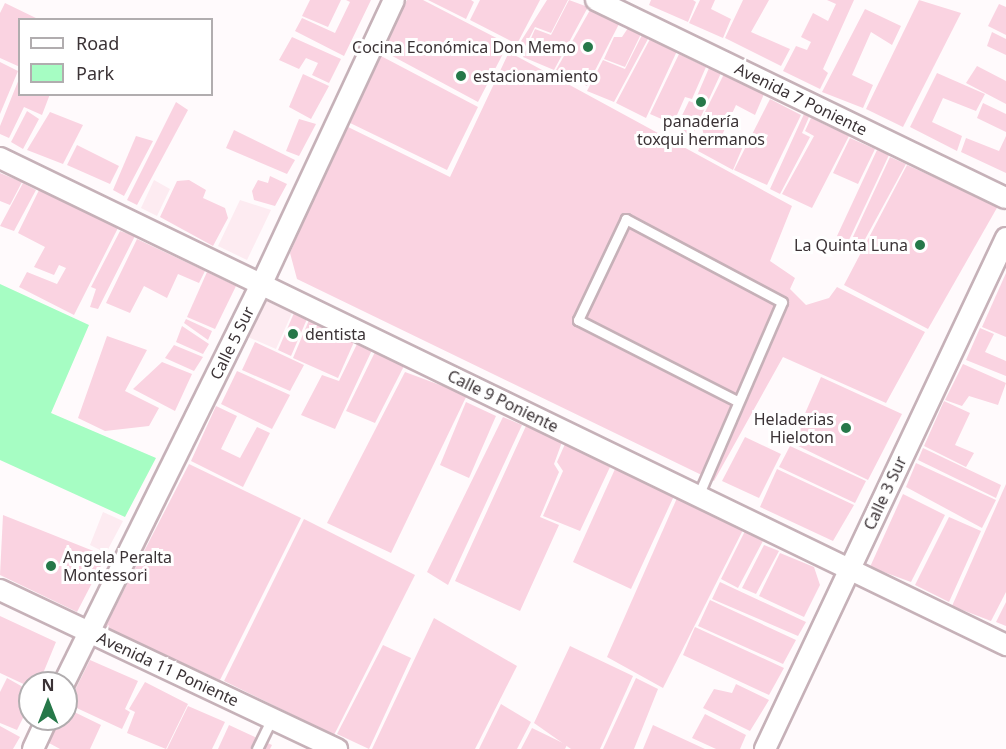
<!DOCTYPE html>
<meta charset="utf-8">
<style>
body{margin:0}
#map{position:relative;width:1006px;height:749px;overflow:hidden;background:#fffafc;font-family:"Noto Sans",sans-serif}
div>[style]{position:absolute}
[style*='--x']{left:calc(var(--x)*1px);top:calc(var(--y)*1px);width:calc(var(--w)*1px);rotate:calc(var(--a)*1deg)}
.built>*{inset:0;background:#fdebf1}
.green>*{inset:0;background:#a6fdc3}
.building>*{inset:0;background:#fad3e1}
.roads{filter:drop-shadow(2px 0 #c6b1b8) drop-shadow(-2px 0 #c6b1b8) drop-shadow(0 2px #c6b1b8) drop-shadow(0 -2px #c6b1b8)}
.lane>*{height:9px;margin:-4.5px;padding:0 4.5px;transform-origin:4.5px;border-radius:4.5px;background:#fff}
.street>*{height:20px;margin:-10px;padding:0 10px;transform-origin:10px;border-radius:10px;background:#fff}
.dots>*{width:16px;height:16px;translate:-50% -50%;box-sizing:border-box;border:3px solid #fff;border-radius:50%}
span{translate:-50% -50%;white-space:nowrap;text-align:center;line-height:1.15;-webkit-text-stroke:6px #fff;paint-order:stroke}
.poi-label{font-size:16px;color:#3b3336}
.right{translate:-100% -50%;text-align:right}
.left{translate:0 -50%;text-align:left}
.street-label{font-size:16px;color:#3b3336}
.legend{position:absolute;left:18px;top:18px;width:195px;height:78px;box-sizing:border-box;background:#fff;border:2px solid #b1adaf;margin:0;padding:8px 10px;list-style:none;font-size:18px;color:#3b3336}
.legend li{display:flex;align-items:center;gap:12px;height:30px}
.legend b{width:30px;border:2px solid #b1adaf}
.north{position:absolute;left:18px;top:671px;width:60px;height:60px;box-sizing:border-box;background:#fff;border:2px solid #b1adaf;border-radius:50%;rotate:0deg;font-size:16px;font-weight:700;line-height:24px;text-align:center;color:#3b3336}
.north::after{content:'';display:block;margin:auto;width:21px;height:27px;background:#267849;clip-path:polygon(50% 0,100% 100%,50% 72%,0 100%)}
</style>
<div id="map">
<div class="built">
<i style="clip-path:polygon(154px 180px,170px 189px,157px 216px,141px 208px)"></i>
<i style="clip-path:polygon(240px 200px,271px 210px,247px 260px,218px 246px)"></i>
<i style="clip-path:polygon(267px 299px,292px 313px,276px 349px,248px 337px)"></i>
<i style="clip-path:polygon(103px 512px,123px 521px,106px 553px,90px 545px)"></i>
</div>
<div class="green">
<i style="clip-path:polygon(0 284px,89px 325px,51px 413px,156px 458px,125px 517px,0 460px)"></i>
</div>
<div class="building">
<i style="clip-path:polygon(310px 0,341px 0,328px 27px,302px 16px)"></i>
<i style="clip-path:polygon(346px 0,371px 0,344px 56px,295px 31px,302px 18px,335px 33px,350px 2px)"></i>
<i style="clip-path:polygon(407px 0,423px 0,508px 44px,478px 102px,383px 51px)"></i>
<i style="clip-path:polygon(428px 0,471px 0,474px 2px,466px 19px)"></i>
<i style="clip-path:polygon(480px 0,540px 0,517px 44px,470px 20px)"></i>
<i style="clip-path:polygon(547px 0,568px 0,551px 33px,535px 27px,522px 52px,516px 49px)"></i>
<i style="clip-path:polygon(569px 0,588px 7px,554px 70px,523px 57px,535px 29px,551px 35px)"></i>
<i style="clip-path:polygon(651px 0,693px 0,696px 2px,688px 22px,649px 5px)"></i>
<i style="clip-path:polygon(700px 0,715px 0,711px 9px,731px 19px,723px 38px,689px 23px)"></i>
<i style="clip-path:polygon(743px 0,769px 0,751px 32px,790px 49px,781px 66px,725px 38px)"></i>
<i style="clip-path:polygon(827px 0,854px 0,823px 69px,828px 73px,820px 89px,783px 71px,796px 46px,807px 50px,811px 42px,801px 37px,813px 13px,828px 21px,836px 4px)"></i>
<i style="clip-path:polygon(919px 0,961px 13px,903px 127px,866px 109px)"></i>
<i style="clip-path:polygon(5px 3px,40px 20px,20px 20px,20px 67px,0 58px,0 13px)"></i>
<i style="clip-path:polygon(999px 4px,1006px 7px,1006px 35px,988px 26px)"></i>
<i style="clip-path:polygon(865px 9px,901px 26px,892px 45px,871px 32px,852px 75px,873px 85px,863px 108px,822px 92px)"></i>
<i style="clip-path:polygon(590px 10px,619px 24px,587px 86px,556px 70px)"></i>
<i style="clip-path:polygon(628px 28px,641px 34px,625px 67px,604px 59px,614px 37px,622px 37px)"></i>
<i style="clip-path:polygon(992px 32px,1006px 39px,1006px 55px,987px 46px)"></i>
<i style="clip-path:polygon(642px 35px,649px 37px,614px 102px,587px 91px,603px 60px,625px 69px)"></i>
<i style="clip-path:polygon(292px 37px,341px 59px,329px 83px,312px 75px,318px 63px,306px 58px,299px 69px,279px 60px)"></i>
<i style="clip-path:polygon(650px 39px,677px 51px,646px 118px,616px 103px)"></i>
<i style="clip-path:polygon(509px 52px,792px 206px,770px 261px,795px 278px,790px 289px,806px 305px,829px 298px,837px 287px,925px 332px,886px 403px,783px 357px,714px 481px,297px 279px,290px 253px,346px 126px,450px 177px)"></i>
<i style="clip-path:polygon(679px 54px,706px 67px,692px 99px,685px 97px,673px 124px,650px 114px)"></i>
<i style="clip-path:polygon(381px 56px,478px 107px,447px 170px,346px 121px)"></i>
<i style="clip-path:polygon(0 62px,18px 71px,0 114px)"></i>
<i style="clip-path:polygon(977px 66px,1006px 81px,1006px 104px,966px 83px)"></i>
<i style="clip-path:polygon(709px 68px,721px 73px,692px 136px,676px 128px,689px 101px,694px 103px)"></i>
<i style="clip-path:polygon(937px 73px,985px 94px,976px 111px,943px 98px,932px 122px,962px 136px,957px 151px,910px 127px)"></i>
<i style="clip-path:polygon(303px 74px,329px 86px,311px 119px,289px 107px)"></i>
<i style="clip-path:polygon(724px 74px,764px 94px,755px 115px,736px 105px,723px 133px,744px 144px,733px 170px,698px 151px,704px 138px,701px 120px)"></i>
<i style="clip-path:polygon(19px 79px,20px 94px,50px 94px,42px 115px,24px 107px,9px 138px,0 134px,0 126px)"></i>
<i style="clip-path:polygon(770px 99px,801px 115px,767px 185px,734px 170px)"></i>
<i style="clip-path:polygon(176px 102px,188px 110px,137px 205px,127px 200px)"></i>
<i style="clip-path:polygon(983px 103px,1006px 114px,1006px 132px,977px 118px)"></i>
<i style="clip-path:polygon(27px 111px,39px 119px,23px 149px,11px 142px)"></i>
<i style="clip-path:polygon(50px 112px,83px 125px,63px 164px,27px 150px)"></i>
<i style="clip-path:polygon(804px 114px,809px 117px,802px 133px,810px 137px,780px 194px,770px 189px)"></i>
<i style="clip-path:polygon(811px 118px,849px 136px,812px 208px,782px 194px,814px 136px,805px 131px)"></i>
<i style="clip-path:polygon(299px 119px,316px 124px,299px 156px,286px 151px)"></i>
<i style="clip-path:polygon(234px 130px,295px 160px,287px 174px,226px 148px)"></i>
<i style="clip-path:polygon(136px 136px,153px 141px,124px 196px,113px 190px)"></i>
<i style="clip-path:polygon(1006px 136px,1006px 173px,961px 152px,966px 138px,999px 151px)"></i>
<i style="clip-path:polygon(850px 138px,875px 149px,858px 184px,833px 173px)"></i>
<i style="clip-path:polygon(77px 145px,119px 166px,110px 184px,67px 165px)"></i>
<i style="clip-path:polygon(877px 150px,889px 155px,849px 240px,837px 236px)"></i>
<i style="clip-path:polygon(890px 157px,906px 164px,863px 243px,852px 239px)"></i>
<i style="clip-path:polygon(907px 165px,998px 206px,928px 329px,844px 285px)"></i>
<i style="clip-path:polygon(0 173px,22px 182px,10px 205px,0 201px)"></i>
<i style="clip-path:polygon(270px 176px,287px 184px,275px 206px,254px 200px,252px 191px,258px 180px,268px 183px)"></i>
<i style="clip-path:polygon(189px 180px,206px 190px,203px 198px,225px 208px,228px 218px,213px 246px,160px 217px,177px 181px)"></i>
<i style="clip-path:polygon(23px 183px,36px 190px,14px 231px,0 226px)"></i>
<i style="clip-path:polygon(39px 190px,118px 228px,74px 315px,19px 287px,27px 272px,57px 284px,66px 268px,59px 265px,54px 275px,34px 267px,45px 247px,18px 233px)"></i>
<i style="clip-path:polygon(120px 231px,135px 236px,98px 309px,90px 307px,96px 289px,91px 287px)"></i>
<i style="clip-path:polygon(137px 239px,205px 271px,199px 283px,178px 274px,167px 298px,144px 286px,130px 313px,106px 303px)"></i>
<i style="clip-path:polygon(207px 272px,236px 286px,215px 329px,187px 317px)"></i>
<i style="clip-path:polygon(1006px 273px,1006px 337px,982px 327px)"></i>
<i style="clip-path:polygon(294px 313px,307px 319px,291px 356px,278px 350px)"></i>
<i style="clip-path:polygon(186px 319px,212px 331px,208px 340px,184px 323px)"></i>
<i style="clip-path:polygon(309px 320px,354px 342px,338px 378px,293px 358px)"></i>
<i style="clip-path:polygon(182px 326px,209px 344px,203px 354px,176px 342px)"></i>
<i style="clip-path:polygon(980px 328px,994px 334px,985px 352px,1006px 361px,1006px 376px,966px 360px)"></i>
<i style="clip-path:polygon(107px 336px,147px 350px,125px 391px,159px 408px,149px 426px,105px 431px,78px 418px)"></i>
<i style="clip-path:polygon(255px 342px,304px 365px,290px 391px,242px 370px)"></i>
<i style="clip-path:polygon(357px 344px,372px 350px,335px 429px,301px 415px,322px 375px,339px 381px)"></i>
<i style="clip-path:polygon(174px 345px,203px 357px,194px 371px,165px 358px)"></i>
<i style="clip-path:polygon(375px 352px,404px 366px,375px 423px,346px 411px)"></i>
<i style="clip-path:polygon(162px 362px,192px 374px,175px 411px,133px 389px)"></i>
<i style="clip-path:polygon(963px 364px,1006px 383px,998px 405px,969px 396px,962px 406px,945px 400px)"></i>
<i style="clip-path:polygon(237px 371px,290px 395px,272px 429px,221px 404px)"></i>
<i style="clip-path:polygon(405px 372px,467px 395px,391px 553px,327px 523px)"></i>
<i style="clip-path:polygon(821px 377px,902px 414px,868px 480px,792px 443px)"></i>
<i style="clip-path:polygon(944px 401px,970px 413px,955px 445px,974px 453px,966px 467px,924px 446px)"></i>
<i style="clip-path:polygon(466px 402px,496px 416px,469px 478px,440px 465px)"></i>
<i style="clip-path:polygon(216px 406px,237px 416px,221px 449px,240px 458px,257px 427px,270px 433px,243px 487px,191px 461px)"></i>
<i style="clip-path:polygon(503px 417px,522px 425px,448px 585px,427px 572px)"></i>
<i style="clip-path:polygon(526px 426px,562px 442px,554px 464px,559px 472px,540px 517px,559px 525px,520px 611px,455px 581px)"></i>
<i style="clip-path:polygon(745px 437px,781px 454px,759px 498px,722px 481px)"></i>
<i style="clip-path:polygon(565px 444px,610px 467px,580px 531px,543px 516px,563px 471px,557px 462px)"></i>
<i style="clip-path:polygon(790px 446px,866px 481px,855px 503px,779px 467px)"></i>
<i style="clip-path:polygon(923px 448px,1001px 485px,996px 498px,918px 460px)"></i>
<i style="clip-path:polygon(916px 463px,996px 500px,982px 528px,906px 487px)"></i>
<i style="clip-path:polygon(189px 464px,301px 518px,220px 680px,105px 627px)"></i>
<i style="clip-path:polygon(615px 469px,674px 496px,631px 589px,573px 562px)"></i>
<i style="clip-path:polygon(777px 469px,854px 505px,833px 541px,760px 507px)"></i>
<i style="clip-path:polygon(1006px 484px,1006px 592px,991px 621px,952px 606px)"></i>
<i style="clip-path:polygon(903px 494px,945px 515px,911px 582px,870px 567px)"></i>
<i style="clip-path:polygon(677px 498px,743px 530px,663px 688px,607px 657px)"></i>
<i style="clip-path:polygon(3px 515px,106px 556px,77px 612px,0 575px)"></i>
<i style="clip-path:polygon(949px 517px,981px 531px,949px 602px,915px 585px)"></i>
<i style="clip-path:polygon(304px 519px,415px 575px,334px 735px,224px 681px)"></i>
<i style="clip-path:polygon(745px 531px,764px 539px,738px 588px,721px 579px)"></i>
<i style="clip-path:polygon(764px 545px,779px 551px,756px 594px,742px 588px)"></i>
<i style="clip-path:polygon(780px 553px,814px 567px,820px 585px,804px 617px,759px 596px)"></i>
<i style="clip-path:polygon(720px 582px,806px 622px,798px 636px,712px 599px)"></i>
<i style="clip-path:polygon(710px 600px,796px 640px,783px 664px,698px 626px)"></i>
<i style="clip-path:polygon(1006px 602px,1006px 626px,996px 622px)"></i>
<i style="clip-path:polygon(0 616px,56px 642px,39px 683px,30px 683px,30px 687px,0 673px)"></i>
<i style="clip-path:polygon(434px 618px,517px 666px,475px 749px,372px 749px)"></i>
<i style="clip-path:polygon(695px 627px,784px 668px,769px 695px,683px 655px)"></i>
<i style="clip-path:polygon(383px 645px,411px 658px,369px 749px,337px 734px)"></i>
<i style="clip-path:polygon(570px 646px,633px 676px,600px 749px,571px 749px,534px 723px)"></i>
<i style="clip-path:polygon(90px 660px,138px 681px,125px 709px,130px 712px,122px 729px,68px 704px)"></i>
<i style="clip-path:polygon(7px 678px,30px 691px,30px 704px,17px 730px,0 723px,0 692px)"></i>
<i style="clip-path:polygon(636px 678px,658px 689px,634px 749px,603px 749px)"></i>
<i style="clip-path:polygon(145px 682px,188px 704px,166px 749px,127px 733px,135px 712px,129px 709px)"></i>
<i style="clip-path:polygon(736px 684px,769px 700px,750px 731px,703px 708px,714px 689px,732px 693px)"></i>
<i style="clip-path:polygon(501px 704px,531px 722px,517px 749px,479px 749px)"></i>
<i style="clip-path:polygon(188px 706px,225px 722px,212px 749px,167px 749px)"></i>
<i style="clip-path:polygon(66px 708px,101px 725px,90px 749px,60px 749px,49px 743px,60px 719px,66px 719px)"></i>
<i style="clip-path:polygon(705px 714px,746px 735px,740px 749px,716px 749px,692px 738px)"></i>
<i style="clip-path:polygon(229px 725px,272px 745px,270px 749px,218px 749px)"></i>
<i style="clip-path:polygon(653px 725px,705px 749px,643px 749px)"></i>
<i style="clip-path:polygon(0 726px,20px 737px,13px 749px,0 749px)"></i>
<i style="clip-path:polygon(532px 728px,567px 745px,565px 749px,521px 749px)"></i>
</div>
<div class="roads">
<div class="lane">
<i style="--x:698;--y:496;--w:211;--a:-66.6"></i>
<i style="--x:782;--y:302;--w:177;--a:-152"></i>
<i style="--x:626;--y:219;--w:112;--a:115.4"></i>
<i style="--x:578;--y:320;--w:178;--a:27"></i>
<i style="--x:257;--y:749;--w:34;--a:-64"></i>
</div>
<div class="street">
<i style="--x:596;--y:0;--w:455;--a:25.8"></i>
<i style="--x:0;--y:158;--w:1118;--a:25.83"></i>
<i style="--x:0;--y:590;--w:373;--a:25.3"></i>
<i style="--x:64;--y:683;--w:446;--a:-63.7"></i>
<i style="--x:262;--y:283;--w:312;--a:-65"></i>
<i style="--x:33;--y:749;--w:33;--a:-65"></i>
<i style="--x:765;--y:749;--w:565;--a:-64.75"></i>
</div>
</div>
<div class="dots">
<i style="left:588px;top:47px;background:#267849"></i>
<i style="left:461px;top:76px;background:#267849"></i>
<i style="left:701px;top:102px;background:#267849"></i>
<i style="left:920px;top:245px;background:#267849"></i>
<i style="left:293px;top:334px;background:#267849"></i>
<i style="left:846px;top:428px;background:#267849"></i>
<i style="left:51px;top:566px;background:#267849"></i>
</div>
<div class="poi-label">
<span class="right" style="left:576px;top:47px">Cocina Económica Don Memo</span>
<span class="left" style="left:473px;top:76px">estacionamiento</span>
<span style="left:701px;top:130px">panadería<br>toxqui hermanos</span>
<span class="right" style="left:908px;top:245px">La Quinta Luna</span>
<span class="left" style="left:305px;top:334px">dentista</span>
<span class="right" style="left:834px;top:428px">Heladerias<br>Hieloton</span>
<span class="left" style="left:63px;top:566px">Angela Peralta<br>Montessori</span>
</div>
<div class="street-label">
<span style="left:801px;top:99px;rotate:26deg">Avenida 7 Poniente</span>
<span style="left:232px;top:343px;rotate:-64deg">Calle 5 Sur</span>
<span style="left:503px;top:401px;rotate:26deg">Calle 9 Poniente</span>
<span style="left:885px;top:493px;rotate:-65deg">Calle 3 Sur</span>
<span style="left:168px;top:669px;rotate:25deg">Avenida 11 Poniente</span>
</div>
<ul class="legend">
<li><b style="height:8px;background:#fff"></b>Road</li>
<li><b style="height:16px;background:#a6fdc3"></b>Park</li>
</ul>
<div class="north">N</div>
</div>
